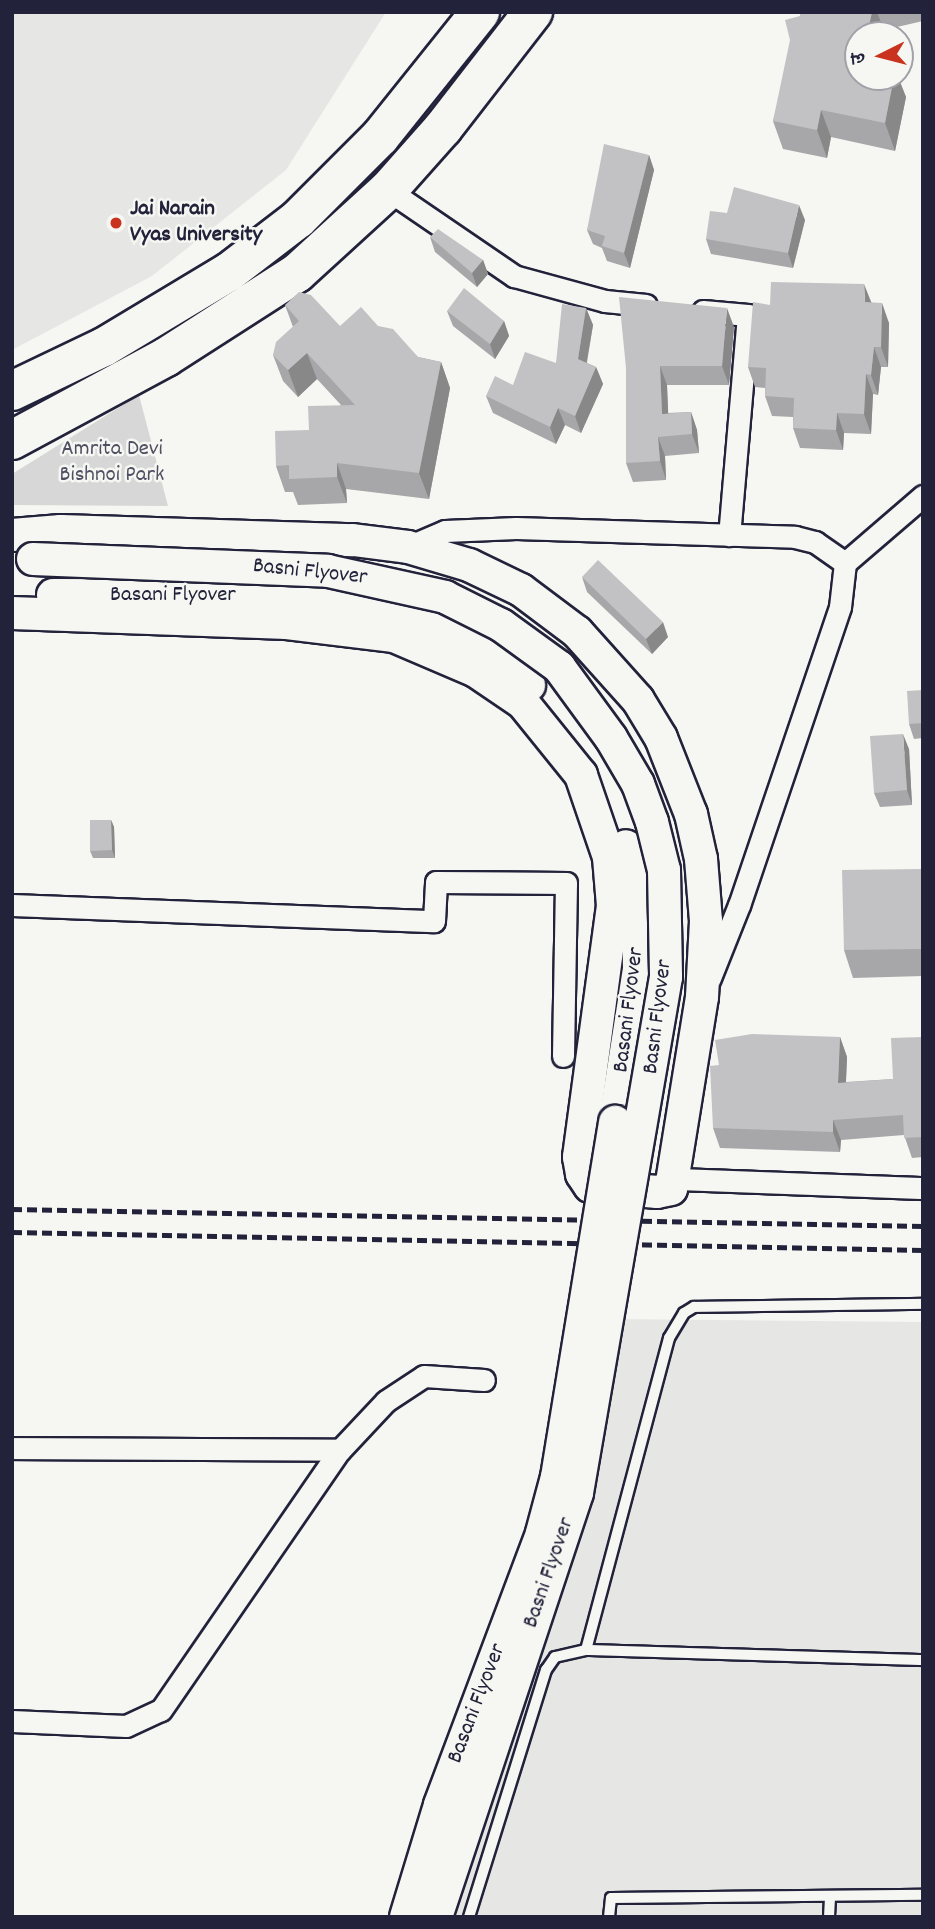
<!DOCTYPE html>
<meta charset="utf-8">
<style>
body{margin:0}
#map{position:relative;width:935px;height:1929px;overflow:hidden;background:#f6f6f2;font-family:Dekko,"Playpen Sans Deva",sans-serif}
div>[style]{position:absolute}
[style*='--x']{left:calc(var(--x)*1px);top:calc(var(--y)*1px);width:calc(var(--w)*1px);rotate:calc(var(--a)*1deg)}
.built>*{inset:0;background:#e6e6e4}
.green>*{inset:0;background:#d7d7d7}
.roads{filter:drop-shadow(2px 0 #22223b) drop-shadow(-2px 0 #22223b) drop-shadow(0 2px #22223b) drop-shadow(0 -2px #22223b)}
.lane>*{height:10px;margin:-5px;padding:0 5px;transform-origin:5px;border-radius:5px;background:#f6f6f2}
.street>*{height:21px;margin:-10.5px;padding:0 10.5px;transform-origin:10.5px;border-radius:10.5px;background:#f6f6f2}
.secondary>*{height:32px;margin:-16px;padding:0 16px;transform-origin:16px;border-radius:16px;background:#f6f6f2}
.highway>*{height:38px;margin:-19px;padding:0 19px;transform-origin:19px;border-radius:19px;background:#f6f6f2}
.rail>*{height:5px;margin-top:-2.5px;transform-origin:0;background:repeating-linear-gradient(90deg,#22223b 0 10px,transparent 0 15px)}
.bridges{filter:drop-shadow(2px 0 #22223b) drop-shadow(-2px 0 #22223b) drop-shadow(0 2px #22223b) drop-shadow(0 -2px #22223b)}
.secondary-bridge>*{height:32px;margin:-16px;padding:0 16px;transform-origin:16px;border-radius:16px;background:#f6f6f2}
.wall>*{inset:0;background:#a7a7a9}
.shaded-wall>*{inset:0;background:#888889}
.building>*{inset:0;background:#c2c2c4}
.dots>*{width:19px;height:19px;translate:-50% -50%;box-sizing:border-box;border:4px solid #f6f6f2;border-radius:50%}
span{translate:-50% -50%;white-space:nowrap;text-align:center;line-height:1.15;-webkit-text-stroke:5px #f6f6f2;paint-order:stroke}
.poi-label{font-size:23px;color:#22223b;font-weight:700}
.left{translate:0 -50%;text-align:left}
.park-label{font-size:23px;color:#4f4f62}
.street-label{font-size:23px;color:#22223b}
.frame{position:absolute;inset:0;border:14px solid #22223b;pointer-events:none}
.north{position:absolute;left:844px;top:21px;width:70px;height:70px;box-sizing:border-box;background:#f6f6f2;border:2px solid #a1a1a9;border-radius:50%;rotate:264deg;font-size:19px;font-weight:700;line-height:28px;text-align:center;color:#22223b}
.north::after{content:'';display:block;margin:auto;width:24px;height:32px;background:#c8321e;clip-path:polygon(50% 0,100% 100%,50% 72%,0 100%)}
</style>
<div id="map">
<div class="built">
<i style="clip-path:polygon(12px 12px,386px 12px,286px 170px,152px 276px,12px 350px)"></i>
<i style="clip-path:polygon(609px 1319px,923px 1322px,923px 1917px,430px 1917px)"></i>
</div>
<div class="green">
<i style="clip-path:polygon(139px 395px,168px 506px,12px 505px,12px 474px)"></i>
</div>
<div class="roads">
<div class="lane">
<i style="--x:586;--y:1650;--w:323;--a:-75.1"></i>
<i style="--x:669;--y:1338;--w:29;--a:-59"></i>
<i style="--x:684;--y:1313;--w:12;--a:-31"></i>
<i style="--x:694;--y:1307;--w:229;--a:-0.8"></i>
<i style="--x:469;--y:1917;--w:259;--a:-72.7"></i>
<i style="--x:546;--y:1670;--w:16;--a:-55"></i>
<i style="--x:555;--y:1657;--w:32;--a:-13"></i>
<i style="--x:586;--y:1650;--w:337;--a:1.7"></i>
<i style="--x:609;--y:1917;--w:19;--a:-84"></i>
<i style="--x:611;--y:1898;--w:312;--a:-0.6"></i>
<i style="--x:829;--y:1917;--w:21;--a:-87"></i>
</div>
<div class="street">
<i style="--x:388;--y:190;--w:153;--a:34.3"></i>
<i style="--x:514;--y:276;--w:94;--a:15.4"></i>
<i style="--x:605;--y:301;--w:41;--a:5.6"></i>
<i style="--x:703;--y:311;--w:45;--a:5.1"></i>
<i style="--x:748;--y:315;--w:221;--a:94.9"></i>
<i style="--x:408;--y:547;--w:40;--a:-23.4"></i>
<i style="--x:445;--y:531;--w:71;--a:-2.4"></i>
<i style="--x:516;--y:528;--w:279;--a:1.8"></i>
<i style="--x:795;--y:537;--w:21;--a:14"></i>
<i style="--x:815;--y:542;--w:37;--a:35"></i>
<i style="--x:845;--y:563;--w:44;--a:96.5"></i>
<i style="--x:840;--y:607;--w:315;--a:108.7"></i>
<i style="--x:739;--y:905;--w:79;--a:111.7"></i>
<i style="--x:845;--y:563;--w:103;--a:-40.7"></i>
<i style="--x:12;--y:905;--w:422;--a:2.2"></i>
<i style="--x:434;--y:921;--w:39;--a:-87"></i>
<i style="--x:436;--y:882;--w:130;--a:0.4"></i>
<i style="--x:566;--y:883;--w:173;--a:91"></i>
<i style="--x:675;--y:1179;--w:248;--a:2.1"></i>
<i style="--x:12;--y:1448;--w:328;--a:0.3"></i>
<i style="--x:12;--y:1721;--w:114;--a:2.5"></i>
<i style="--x:126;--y:1726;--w:38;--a:-25"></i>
<i style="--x:161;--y:1710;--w:316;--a:-55.5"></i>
<i style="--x:340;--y:1450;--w:67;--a:-46.8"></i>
<i style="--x:386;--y:1401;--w:45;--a:-33.3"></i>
<i style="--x:424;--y:1376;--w:60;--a:3.8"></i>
</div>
<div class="secondary">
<i style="--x:12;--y:535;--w:49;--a:-4.7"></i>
<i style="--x:61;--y:531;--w:292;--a:1.8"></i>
<i style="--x:353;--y:540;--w:55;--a:7.3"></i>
<i style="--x:408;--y:547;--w:64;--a:16.4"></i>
<i style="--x:469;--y:565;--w:58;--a:25.7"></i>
<i style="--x:521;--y:590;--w:70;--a:36.9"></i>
<i style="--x:577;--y:632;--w:91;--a:48.1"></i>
<i style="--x:638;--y:700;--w:44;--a:58.8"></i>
<i style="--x:661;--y:738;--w:82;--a:68.5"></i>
<i style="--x:691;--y:814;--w:46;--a:77.5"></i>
<i style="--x:701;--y:859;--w:62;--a:85.4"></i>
<i style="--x:706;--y:921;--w:76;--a:93"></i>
<i style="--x:702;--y:997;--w:194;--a:99.2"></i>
<i style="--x:671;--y:1189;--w:14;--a:168"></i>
<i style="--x:657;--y:1192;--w:67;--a:-174.9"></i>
<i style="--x:590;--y:1186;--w:14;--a:-124"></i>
<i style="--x:582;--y:1174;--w:17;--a:-100"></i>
<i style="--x:579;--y:1157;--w:253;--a:-82.3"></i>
<i style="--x:613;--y:906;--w:49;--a:-94.7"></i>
<i style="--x:609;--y:857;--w:87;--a:-108.9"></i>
<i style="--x:581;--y:775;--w:92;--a:-128.9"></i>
<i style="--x:523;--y:703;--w:57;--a:-145.8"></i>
<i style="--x:476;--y:671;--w:89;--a:-156.9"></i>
<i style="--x:394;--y:636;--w:108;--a:-173.1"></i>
<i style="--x:287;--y:623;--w:275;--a:-177.9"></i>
<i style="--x:53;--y:595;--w:238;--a:0.2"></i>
<i style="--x:291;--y:596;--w:63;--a:4.5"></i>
<i style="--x:354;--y:601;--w:103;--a:18.1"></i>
<i style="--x:452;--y:633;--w:42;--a:27.2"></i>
<i style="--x:489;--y:652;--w:52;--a:39.5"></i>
<i style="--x:615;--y:1122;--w:155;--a:-81.1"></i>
<i style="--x:639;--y:969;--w:61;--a:-90.9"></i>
<i style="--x:638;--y:908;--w:63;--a:-101"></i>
</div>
<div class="highway">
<i style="--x:12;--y:391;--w:102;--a:-25.6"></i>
<i style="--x:104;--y:347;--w:146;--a:-31"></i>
<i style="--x:229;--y:272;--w:87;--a:-37.5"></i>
<i style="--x:298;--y:219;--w:116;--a:-45"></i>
<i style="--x:380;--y:137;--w:160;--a:-51.3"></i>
<i style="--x:12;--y:440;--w:175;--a:-28.3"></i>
<i style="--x:166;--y:357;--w:156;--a:-32.7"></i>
<i style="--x:297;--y:273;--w:123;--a:-42.4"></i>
<i style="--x:388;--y:190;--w:83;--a:-48.4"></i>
<i style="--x:443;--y:128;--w:147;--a:-52.2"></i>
</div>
</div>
<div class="rail">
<i style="--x:12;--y:1209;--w:911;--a:1.07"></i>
<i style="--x:12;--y:1232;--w:911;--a:1.13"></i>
</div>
<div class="bridges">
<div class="secondary-bridge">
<i style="--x:33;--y:559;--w:295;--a:2.3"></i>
<i style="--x:328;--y:571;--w:120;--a:12.5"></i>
<i style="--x:445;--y:597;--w:63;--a:26.6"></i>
<i style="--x:501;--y:625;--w:72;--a:35.9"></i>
<i style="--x:559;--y:667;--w:88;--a:53.8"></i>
<i style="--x:611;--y:738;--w:53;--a:59.6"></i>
<i style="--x:638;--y:784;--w:40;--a:69.8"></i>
<i style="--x:652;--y:822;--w:49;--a:76"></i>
<i style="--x:664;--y:870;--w:107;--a:88.9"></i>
<i style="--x:666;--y:977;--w:524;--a:99.79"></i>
<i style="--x:577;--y:1493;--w:447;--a:108.4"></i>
<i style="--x:406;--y:1917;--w:117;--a:-73.1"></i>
<i style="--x:440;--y:1805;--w:290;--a:-69.4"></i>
<i style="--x:542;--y:1533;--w:58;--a:-75"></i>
<i style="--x:557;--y:1477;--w:360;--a:-80.7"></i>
</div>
</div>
<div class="wall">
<i style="clip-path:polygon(801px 12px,923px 12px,923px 21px,884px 30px,883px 35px,858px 35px,858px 77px,898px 77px,906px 97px,895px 151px,831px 137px,827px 158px,783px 149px,773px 121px)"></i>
<i style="clip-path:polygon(649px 155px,654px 170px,630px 268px,607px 261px,602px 248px,593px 244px,587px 230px)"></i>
<i style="clip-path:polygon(727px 213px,805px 220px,793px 268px,711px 254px,706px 239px)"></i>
<i style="clip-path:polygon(430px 237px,483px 260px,488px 274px,477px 287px,435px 252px)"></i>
<i style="clip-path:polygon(871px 302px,889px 323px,888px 367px,881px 367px,878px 395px,873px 394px,871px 434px,844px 433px,843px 450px,800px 448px,793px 428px,793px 417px,772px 416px,765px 396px,765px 388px,755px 387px,748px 367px,770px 305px)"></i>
<i style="clip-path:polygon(285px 305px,340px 326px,378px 326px,418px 357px,441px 362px,450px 388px,429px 499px,346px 489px,347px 503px,298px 505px,293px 492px,285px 492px,276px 466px,309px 430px,341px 405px,317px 379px,298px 397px,283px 381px,273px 355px,293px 327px)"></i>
<i style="clip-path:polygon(586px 308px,593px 325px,587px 363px,596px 367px,603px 384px,581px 433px,565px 425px,556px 444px,493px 413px,486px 396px,513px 385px,556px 363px)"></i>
<i style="clip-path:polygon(447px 311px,504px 321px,509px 336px,495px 359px,453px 326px)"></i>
<i style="clip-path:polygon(734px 327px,729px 385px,667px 385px,668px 413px,691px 412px,697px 430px,699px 453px,665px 456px,666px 480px,633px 482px,626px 463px,626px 368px)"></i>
<i style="clip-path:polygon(582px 577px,668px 637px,652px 654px,587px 592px)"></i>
<i style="clip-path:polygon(923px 690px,923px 738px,914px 739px,909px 724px)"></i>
<i style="clip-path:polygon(909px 749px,912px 805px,880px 807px,874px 793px)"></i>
<i style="clip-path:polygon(111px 820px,114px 827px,115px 858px,93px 858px,90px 851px)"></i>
<i style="clip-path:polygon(923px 869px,923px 976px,853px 978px,844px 950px)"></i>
<i style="clip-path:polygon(840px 1037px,847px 1057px,846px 1082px,893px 1079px,923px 1037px,923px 1157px,912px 1158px,904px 1135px,841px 1140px,840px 1152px,720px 1148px,713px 1128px)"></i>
</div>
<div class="shaded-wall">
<i style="clip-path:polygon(872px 12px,877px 12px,884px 30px,883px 35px,867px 35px)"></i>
<i style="clip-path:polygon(894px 77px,898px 77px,906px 97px,895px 151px,885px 123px)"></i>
<i style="clip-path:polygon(821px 110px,831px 137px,827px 158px,817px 130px)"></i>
<i style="clip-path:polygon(649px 155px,654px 170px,630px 268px,624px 253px)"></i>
<i style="clip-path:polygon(799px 205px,805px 220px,793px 268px,788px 253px)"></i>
<i style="clip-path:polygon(483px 260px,488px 274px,477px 287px,472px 273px)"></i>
<i style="clip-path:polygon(864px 284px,872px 304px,865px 302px)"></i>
<i style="clip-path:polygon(882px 303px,889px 323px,888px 367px,881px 347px)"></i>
<i style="clip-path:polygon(586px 308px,593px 325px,584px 376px,578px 359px)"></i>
<i style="clip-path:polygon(727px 308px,734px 327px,729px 385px,722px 366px)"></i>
<i style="clip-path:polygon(504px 321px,509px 336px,495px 359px,490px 344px)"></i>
<i style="clip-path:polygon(874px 347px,881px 367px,878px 395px,871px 375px)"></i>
<i style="clip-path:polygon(307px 353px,317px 379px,298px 397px,288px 370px)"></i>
<i style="clip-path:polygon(441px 362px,450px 388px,429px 499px,419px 473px)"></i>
<i style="clip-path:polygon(660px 366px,667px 385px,669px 433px,662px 414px)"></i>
<i style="clip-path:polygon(596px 367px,603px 384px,581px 433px,575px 416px)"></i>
<i style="clip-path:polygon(866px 374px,873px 394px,871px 434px,864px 414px)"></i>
<i style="clip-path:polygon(558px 408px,565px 425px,556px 444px,550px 427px)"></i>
<i style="clip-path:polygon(691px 412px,697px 430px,699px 453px,692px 434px)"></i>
<i style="clip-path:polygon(837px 413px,844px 433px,843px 450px,836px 430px)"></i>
<i style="clip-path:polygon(658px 437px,665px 456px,666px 480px,660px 461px)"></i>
<i style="clip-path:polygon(337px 463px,346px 489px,347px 503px,337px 477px)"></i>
<i style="clip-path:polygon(663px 622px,668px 637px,652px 654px,646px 639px)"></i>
<i style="clip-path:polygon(903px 734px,909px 749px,912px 805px,907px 790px)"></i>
<i style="clip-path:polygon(111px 820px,114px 827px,115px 858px,112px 850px)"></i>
<i style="clip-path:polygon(840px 1037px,847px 1057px,845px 1103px,838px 1083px)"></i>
<i style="clip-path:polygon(833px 1120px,841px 1140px,840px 1152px,833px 1132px)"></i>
</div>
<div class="building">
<i style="clip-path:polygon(801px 12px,872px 12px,867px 35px,858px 35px,858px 77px,894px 77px,885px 123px,821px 110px,817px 130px,773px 121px,790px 40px,785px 20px,800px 16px)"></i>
<i style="clip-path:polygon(604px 144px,649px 155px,624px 253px,602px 246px,605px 236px,587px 230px)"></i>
<i style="clip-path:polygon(734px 187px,799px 205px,788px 253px,706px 239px,710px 211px,727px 213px)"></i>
<i style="clip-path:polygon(438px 229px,483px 260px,472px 273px,430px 237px)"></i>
<i style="clip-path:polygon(771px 282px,864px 284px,865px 302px,882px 303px,881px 347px,874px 347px,871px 375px,866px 374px,864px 414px,837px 413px,836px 430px,793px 428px,794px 398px,765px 396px,766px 368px,748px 367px,753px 302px,770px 305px)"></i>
<i style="clip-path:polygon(464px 288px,504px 321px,490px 344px,447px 311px)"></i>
<i style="clip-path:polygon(299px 292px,311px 295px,340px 326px,361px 307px,378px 326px,393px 329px,418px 357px,441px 362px,419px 473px,337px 463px,337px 477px,289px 479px,289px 465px,276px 466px,275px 431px,309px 430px,308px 406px,355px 405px,307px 353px,288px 370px,273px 355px,276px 342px,299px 321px,285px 305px)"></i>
<i style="clip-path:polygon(619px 297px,727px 308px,722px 366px,660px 366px,662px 414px,691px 412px,692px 434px,658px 437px,660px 461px,626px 463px,626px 368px)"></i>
<i style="clip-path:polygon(562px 304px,586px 308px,578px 359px,596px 367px,575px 416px,558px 408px,550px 427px,486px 396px,495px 376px,513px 385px,525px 352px,556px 363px)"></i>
<i style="clip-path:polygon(598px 560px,663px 622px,646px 639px,582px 577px)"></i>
<i style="clip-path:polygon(923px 690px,923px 723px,909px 724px,907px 691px)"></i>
<i style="clip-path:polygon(903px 734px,907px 790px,874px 793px,870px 736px)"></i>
<i style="clip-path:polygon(90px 820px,111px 820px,112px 850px,90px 851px)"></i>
<i style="clip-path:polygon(923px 869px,923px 949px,844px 950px,842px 870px)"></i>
<i style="clip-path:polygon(752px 1034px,840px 1037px,838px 1083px,893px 1079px,891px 1038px,923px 1037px,923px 1137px,904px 1138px,903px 1115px,833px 1120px,833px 1132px,713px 1128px,710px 1066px,719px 1065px,715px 1040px)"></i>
</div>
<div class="dots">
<i style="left:116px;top:223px;background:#c8321e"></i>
</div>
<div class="poi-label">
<span class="left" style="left:130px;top:223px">Jai Narain<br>Vyas University</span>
</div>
<div class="park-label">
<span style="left:112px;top:463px">Amrita Devi<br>Bishnoi Park</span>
</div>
<div class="street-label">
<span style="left:310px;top:573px;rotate:6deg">Basni Flyover</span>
<span style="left:173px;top:596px">Basani Flyover</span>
<span style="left:630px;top:1010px;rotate:-83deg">Basani Flyover</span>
<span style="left:659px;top:1017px;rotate:-83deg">Basni Flyover</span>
<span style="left:550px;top:1573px;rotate:-71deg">Basni Flyover</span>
<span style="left:478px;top:1704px;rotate:-69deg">Basani Flyover</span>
</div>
<div class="frame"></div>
<div class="north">उ</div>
</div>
